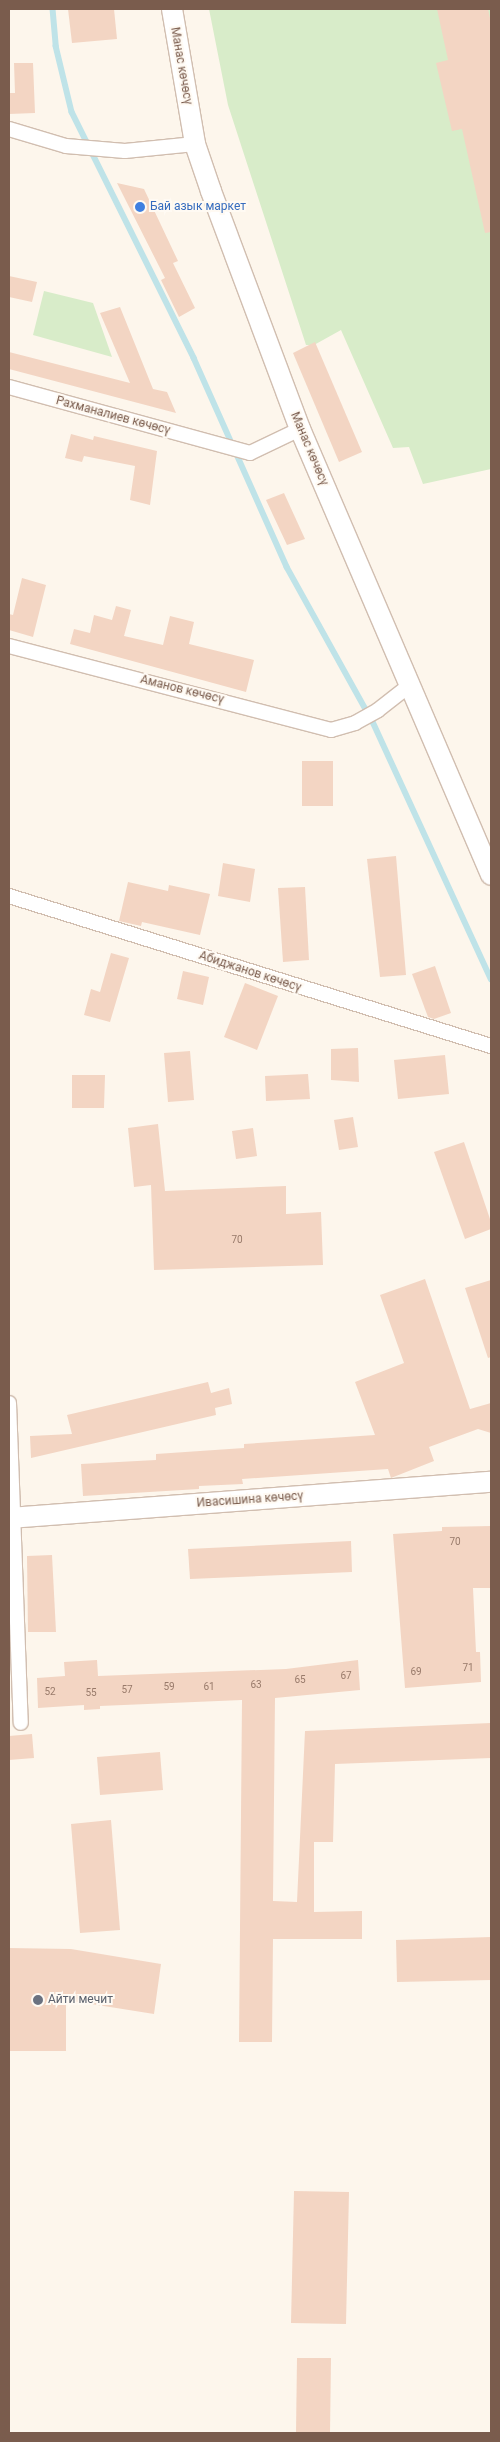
<!DOCTYPE html>
<meta charset="utf-8">
<style>
body{margin:0}
#map{position:relative;width:500px;height:2442px;overflow:hidden;background:#fdf6ec;font-family:Roboto,sans-serif}
div>[style]{position:absolute}
[style*='--x']{left:calc(var(--x)*1px);top:calc(var(--y)*1px);width:calc(var(--w)*1px);rotate:calc(var(--a)*1deg)}
.green>*{inset:0;background:#d8ecc9}
.stream>*{height:5.5px;margin:-2.75px;padding:0 2.75px;transform-origin:2.75px;border-radius:2.75px;background:#bfe3e8}
.building>*{inset:0;background:#f3d5c3}
.roads{filter:drop-shadow(1px 0 #d1beb0) drop-shadow(-1px 0 #d1beb0) drop-shadow(0 1px #d1beb0) drop-shadow(0 -1px #d1beb0)}
.street>*{height:14px;margin:-7px;padding:0 7px;transform-origin:7px;border-radius:7px;background:#fff}
.secondary>*{height:20px;margin:-10px;padding:0 10px;transform-origin:10px;border-radius:10px;background:#fff}
.dots>*{width:14px;height:14px;translate:-50% -50%;box-sizing:border-box;border:2px solid #fffaf3;border-radius:50%}
span{translate:-50% -50%;white-space:nowrap;text-align:center;line-height:1.15;-webkit-text-stroke:4px #fffaf3;paint-order:stroke}
.number-label{font-size:10px;color:#987a6a}
.number-label span{-webkit-text-stroke-width:0}
.street-label{font-size:12px;color:#7a5c4d}
.shop-label{font-size:12px;color:#366cbe}
.left{translate:0 -50%;text-align:left}
.worship-label{font-size:12px;color:#5b616d}
.frame{position:absolute;inset:0;border:10px solid #7a5c4d;pointer-events:none}
</style>
<div id="map">
<div class="green">
<i style="clip-path:polygon(209px 9px,491px 9px,491px 469px,423px 484px,409px 447px,393px 448px,341px 330px,314px 345px,306px 345px,228px 105px)"></i>
<i style="clip-path:polygon(44px 291px,93px 303px,112px 357px,33px 335px)"></i>
</div>
<div class="stream">
<i style="--x:53;--y:9;--w:37;--a:85"></i>
<i style="--x:56;--y:46;--w:68;--a:76.4"></i>
<i style="--x:72;--y:112;--w:275;--a:63.6"></i>
<i style="--x:194;--y:358;--w:229;--a:66"></i>
<i style="--x:287;--y:567;--w:177;--a:61"></i>
<i style="--x:373;--y:722;--w:283;--a:65.3"></i>
</div>
<div class="building">
<i style="clip-path:polygon(68px 9px,114px 9px,117px 39px,72px 43px)"></i>
<i style="clip-path:polygon(437px 9px,488px 9px,491px 23px,491px 232px,485px 233px,462px 129px,452px 131px,436px 63px,448px 60px)"></i>
<i style="clip-path:polygon(14px 63px,33px 63px,35px 113px,9px 114px,9px 93px,15px 93px)"></i>
<i style="clip-path:polygon(117px 183px,144px 189px,178px 261px,173px 263px,195px 308px,179px 317px,161px 280px,165px 278px)"></i>
<i style="clip-path:polygon(9px 276px,37px 282px,32px 302px,9px 297px)"></i>
<i style="clip-path:polygon(120px 307px,153px 389px,167px 392px,176px 413px,9px 369px,9px 352px,130px 383px,100px 313px)"></i>
<i style="clip-path:polygon(315px 342px,362px 452px,339px 462px,293px 353px)"></i>
<i style="clip-path:polygon(71px 434px,93px 440px,94px 436px,157px 451px,150px 505px,130px 500px,135px 466px,84px 456px,82px 462px,65px 458px)"></i>
<i style="clip-path:polygon(284px 493px,305px 539px,287px 545px,266px 500px)"></i>
<i style="clip-path:polygon(22px 578px,46px 585px,33px 637px,9px 630px,9px 614px,13px 615px)"></i>
<i style="clip-path:polygon(116px 606px,131px 610px,124px 636px,163px 645px,170px 616px,194px 622px,189px 644px,254px 660px,246px 692px,70px 644px,74px 629px,90px 633px,94px 615px,112px 620px)"></i>
<i style="clip-path:polygon(302px 761px,333px 761px,333px 806px,302px 806px)"></i>
<i style="clip-path:polygon(396px 856px,406px 975px,380px 977px,367px 859px)"></i>
<i style="clip-path:polygon(223px 863px,255px 869px,250px 902px,218px 896px)"></i>
<i style="clip-path:polygon(128px 882px,168px 891px,169px 885px,210px 894px,200px 935px,142px 922px,141px 926px,119px 921px)"></i>
<i style="clip-path:polygon(305px 887px,309px 960px,283px 962px,278px 888px)"></i>
<i style="clip-path:polygon(111px 953px,129px 958px,110px 1022px,84px 1015px,91px 989px,100px 992px)"></i>
<i style="clip-path:polygon(435px 966px,451px 1013px,434px 1019px,428px 1017px,412px 974px)"></i>
<i style="clip-path:polygon(183px 971px,209px 977px,203px 1005px,177px 999px)"></i>
<i style="clip-path:polygon(245px 983px,278px 996px,257px 1050px,224px 1037px)"></i>
<i style="clip-path:polygon(358px 1048px,359px 1082px,331px 1080px,331px 1049px)"></i>
<i style="clip-path:polygon(190px 1051px,194px 1100px,168px 1102px,164px 1053px)"></i>
<i style="clip-path:polygon(445px 1055px,449px 1094px,398px 1099px,394px 1060px)"></i>
<i style="clip-path:polygon(308px 1074px,310px 1099px,266px 1101px,265px 1076px)"></i>
<i style="clip-path:polygon(72px 1075px,105px 1075px,104px 1108px,72px 1108px)"></i>
<i style="clip-path:polygon(353px 1117px,358px 1147px,339px 1150px,334px 1120px)"></i>
<i style="clip-path:polygon(158px 1124px,165px 1191px,286px 1186px,286px 1214px,321px 1212px,323px 1265px,154px 1270px,151px 1185px,134px 1187px,128px 1128px)"></i>
<i style="clip-path:polygon(253px 1128px,257px 1156px,236px 1159px,232px 1131px)"></i>
<i style="clip-path:polygon(464px 1142px,491px 1222px,491px 1229px,465px 1239px,434px 1152px)"></i>
<i style="clip-path:polygon(425px 1279px,470px 1409px,491px 1403px,491px 1433px,478px 1429px,429px 1447px,434px 1461px,391px 1478px,388px 1469px,242px 1479px,243px 1484px,199px 1486px,199px 1489px,83px 1496px,81px 1464px,156px 1460px,156px 1454px,244px 1448px,244px 1444px,375px 1435px,355px 1382px,404px 1363px,380px 1295px)"></i>
<i style="clip-path:polygon(491px 1280px,491px 1357px,488px 1358px,465px 1288px)"></i>
<i style="clip-path:polygon(208px 1382px,211px 1393px,229px 1388px,232px 1404px,215px 1408px,216px 1415px,31px 1458px,30px 1436px,72px 1434px,67px 1415px)"></i>
<i style="clip-path:polygon(491px 1526px,491px 1588px,473px 1588px,476px 1652px,480px 1652px,481px 1682px,405px 1688px,393px 1534px,442px 1531px,442px 1527px)"></i>
<i style="clip-path:polygon(351px 1541px,352px 1572px,190px 1579px,188px 1549px)"></i>
<i style="clip-path:polygon(52px 1555px,56px 1632px,28px 1632px,27px 1556px)"></i>
<i style="clip-path:polygon(97px 1660px,98px 1676px,286px 1669px,358px 1660px,360px 1690px,275px 1698px,273px 1901px,297px 1902px,305px 1731px,491px 1723px,491px 1758px,335px 1764px,333px 1842px,314px 1842px,314px 1912px,362px 1911px,362px 1939px,273px 1939px,272px 2042px,239px 2042px,242px 1700px,100px 1706px,100px 1709px,84px 1710px,84px 1705px,38px 1708px,37px 1678px,65px 1676px,64px 1662px)"></i>
<i style="clip-path:polygon(32px 1734px,34px 1758px,9px 1760px,9px 1736px)"></i>
<i style="clip-path:polygon(160px 1752px,163px 1790px,100px 1795px,97px 1757px)"></i>
<i style="clip-path:polygon(111px 1820px,120px 1930px,80px 1933px,71px 1824px)"></i>
<i style="clip-path:polygon(491px 1937px,491px 1980px,397px 1982px,396px 1940px)"></i>
<i style="clip-path:polygon(9px 1948px,71px 1949px,161px 1964px,154px 2014px,66px 2000px,66px 2051px,9px 2051px)"></i>
<i style="clip-path:polygon(294px 2191px,349px 2192px,346px 2324px,291px 2323px)"></i>
<i style="clip-path:polygon(297px 2358px,331px 2358px,330px 2433px,296px 2433px)"></i>
</div>
<div class="roads">
<div class="street">
<i style="--x:9;--y:129;--w:59;--a:16.6"></i>
<i style="--x:66;--y:146;--w:59;--a:4.8"></i>
<i style="--x:125;--y:151;--w:70;--a:-5.7"></i>
<i style="--x:9;--y:387;--w:250;--a:15.3"></i>
<i style="--x:250;--y:453;--w:55;--a:-25.6"></i>
<i style="--x:9;--y:646;--w:333;--a:14.6"></i>
<i style="--x:331;--y:730;--w:25;--a:-16"></i>
<i style="--x:355;--y:723;--w:26;--a:-29"></i>
<i style="--x:378;--y:710;--w:41;--a:-38"></i>
<i style="--x:9;--y:896;--w:505;--a:17.29"></i>
<i style="--x:9;--y:1403;--w:320;--a:87.9"></i>
</div>
<div class="secondary">
<i style="--x:172;--y:9;--w:137;--a:80.3"></i>
<i style="--x:195;--y:144;--w:50;--a:71.2"></i>
<i style="--x:211;--y:191;--w:254;--a:69.5"></i>
<i style="--x:300;--y:429;--w:485;--a:66.8"></i>
<i style="--x:9;--y:1518;--w:483;--a:-4.3"></i>
</div>
</div>
<div class="dots">
<i style="left:140px;top:207px;background:#3f7fe0"></i>
<i style="left:38px;top:2000px;background:#6b7280"></i>
</div>
<div class="number-label">
<span style="left:237px;top:1240px">70</span>
<span style="left:455px;top:1542px">70</span>
<span style="left:468px;top:1668px">71</span>
<span style="left:416px;top:1672px">69</span>
<span style="left:346px;top:1676px">67</span>
<span style="left:300px;top:1680px">65</span>
<span style="left:256px;top:1685px">63</span>
<span style="left:169px;top:1687px">59</span>
<span style="left:209px;top:1687px">61</span>
<span style="left:127px;top:1690px">57</span>
<span style="left:50px;top:1692px">52</span>
<span style="left:91px;top:1693px">55</span>
</div>
<div class="street-label">
<span style="left:181px;top:66px;rotate:80deg">Манас көчөсү</span>
<span style="left:113px;top:416px;rotate:15deg">Рахманалиев көчөсү</span>
<span style="left:309px;top:449px;rotate:67deg">Манас көчөсү</span>
<span style="left:182px;top:690px;rotate:14deg">Аманов көчөсү</span>
<span style="left:250px;top:972px;rotate:18deg">Абиджанов көчөсү</span>
<span style="left:250px;top:1500px;rotate:-4deg">Ивасишина көчөсү</span>
</div>
<div class="shop-label">
<span class="left" style="left:150px;top:207px">Бай азык маркет</span>
</div>
<div class="worship-label">
<span class="left" style="left:48px;top:2000px">Айти мечит</span>
</div>
<div class="frame"></div>
</div>
